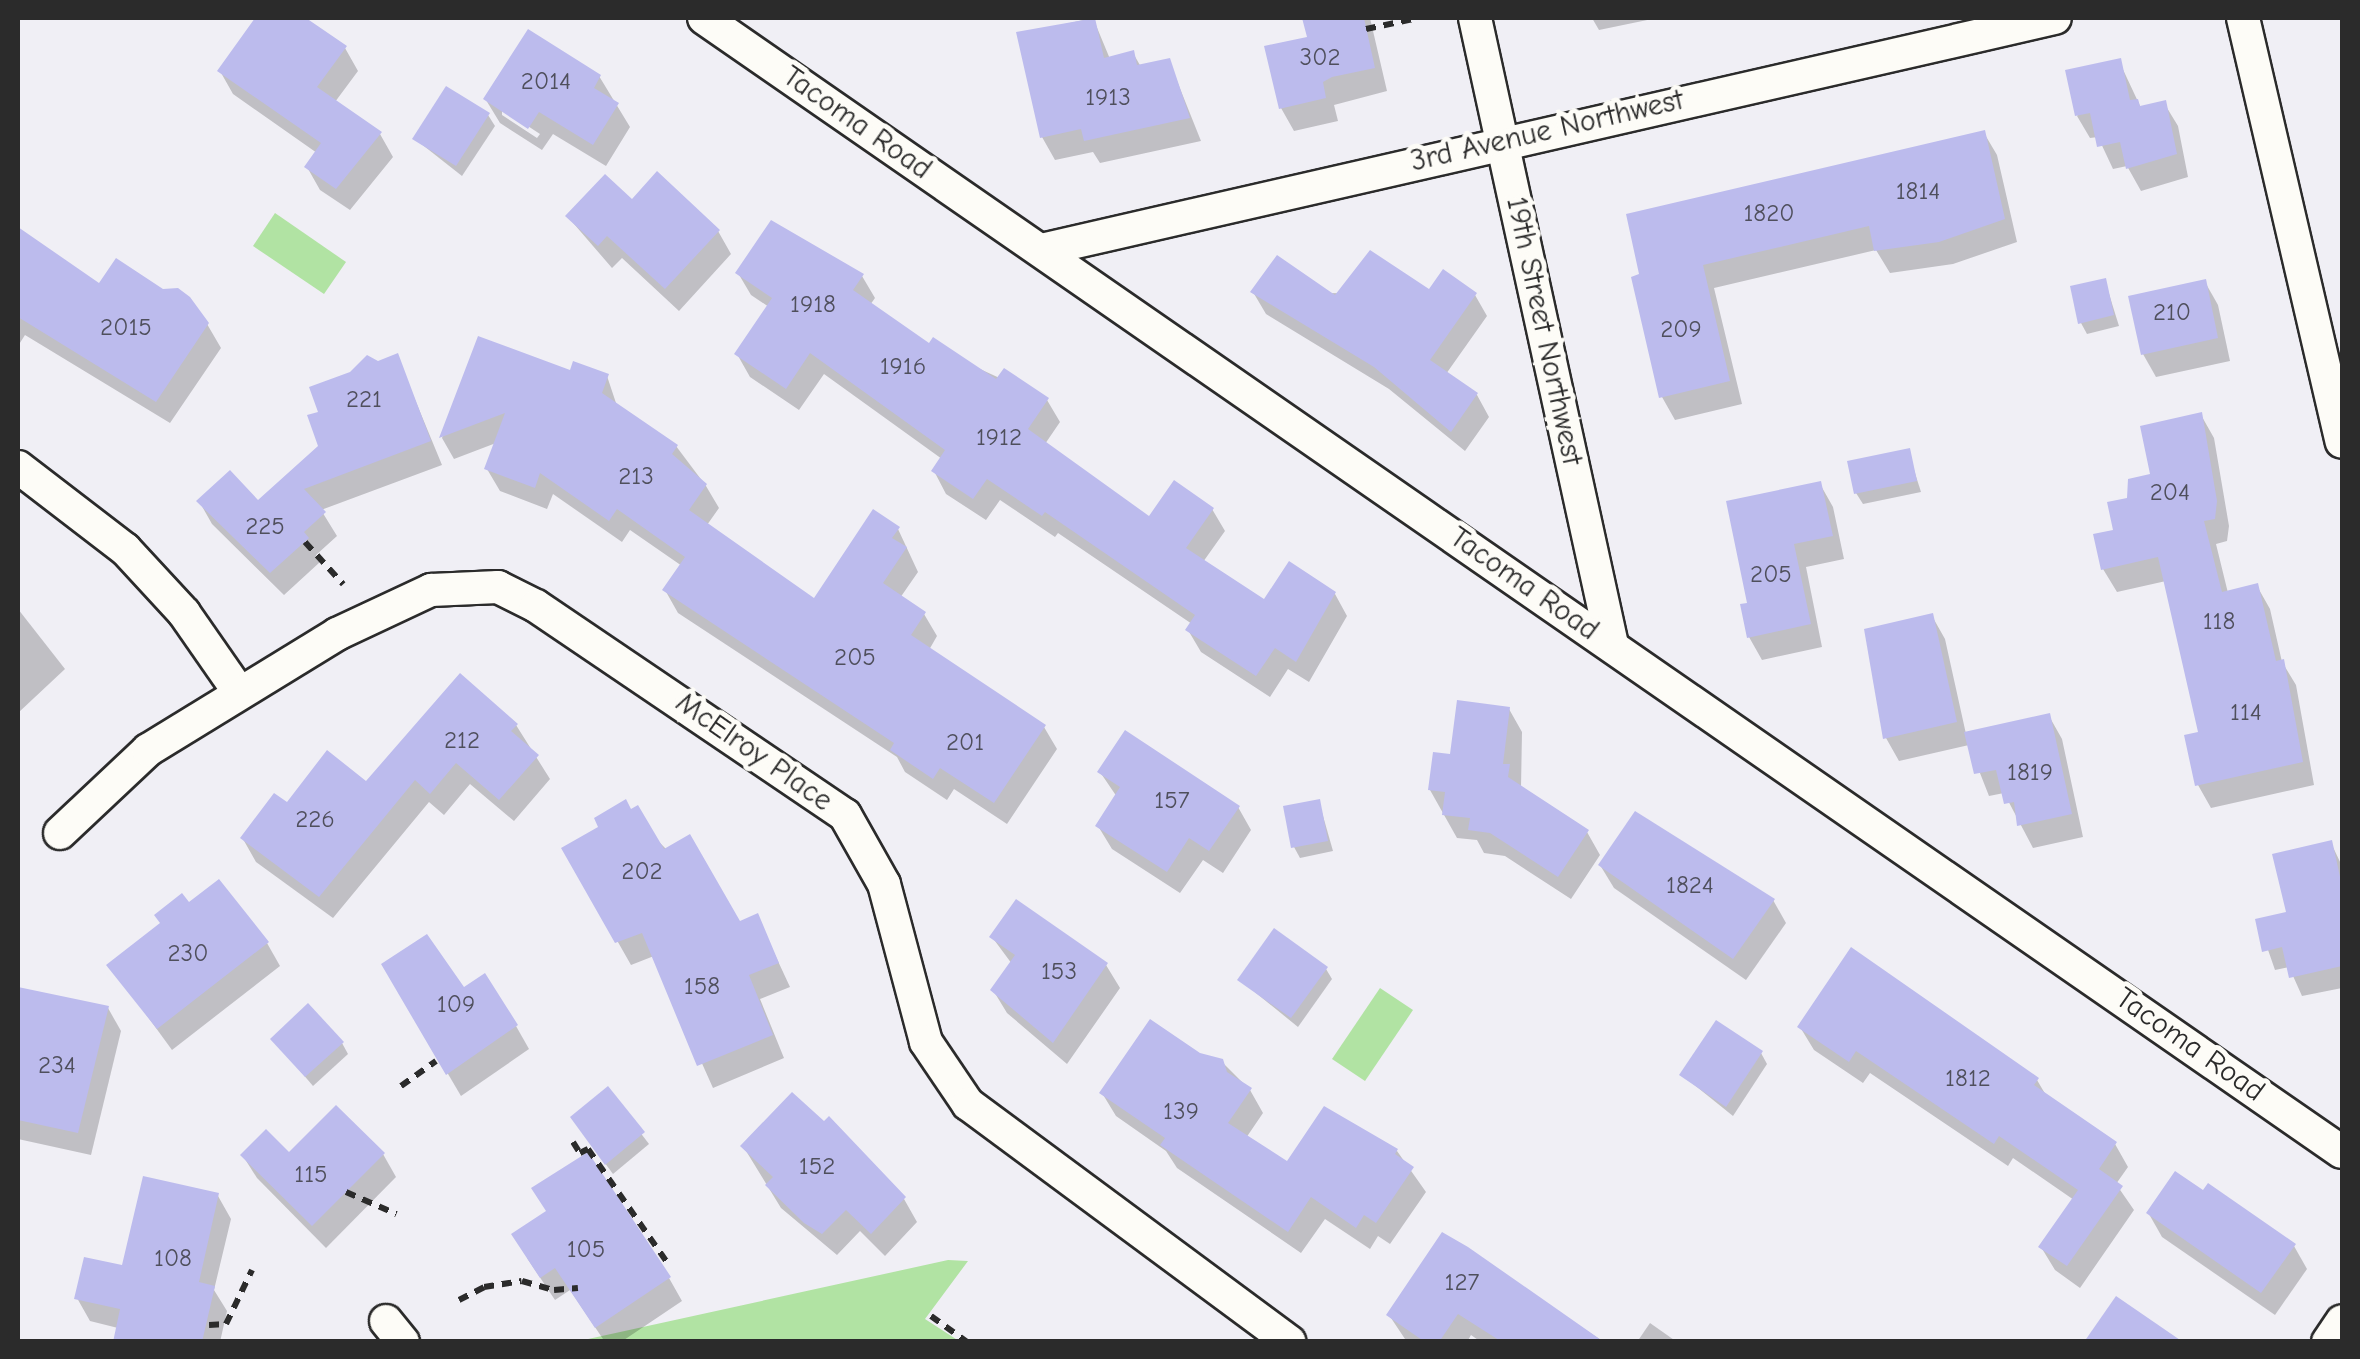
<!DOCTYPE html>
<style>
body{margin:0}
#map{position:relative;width:2360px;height:1359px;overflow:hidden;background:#f0eff5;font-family:"Comic Neue",sans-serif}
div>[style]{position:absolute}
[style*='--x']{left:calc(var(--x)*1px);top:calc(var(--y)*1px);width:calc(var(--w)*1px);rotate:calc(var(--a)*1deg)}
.green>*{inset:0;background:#b1e3a3}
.shadow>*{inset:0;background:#0003}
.building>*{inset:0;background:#bcbbed}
.path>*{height:6px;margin-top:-3px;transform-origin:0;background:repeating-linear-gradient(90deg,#2b2b2b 0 10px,transparent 0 18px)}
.roads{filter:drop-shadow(2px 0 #2b2b2b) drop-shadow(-2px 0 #2b2b2b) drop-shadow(0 2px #2b2b2b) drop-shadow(0 -2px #2b2b2b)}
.street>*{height:32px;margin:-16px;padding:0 16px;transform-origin:16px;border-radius:16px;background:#fdfcf7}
span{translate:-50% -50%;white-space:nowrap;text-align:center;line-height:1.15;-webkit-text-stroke:10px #fdfcf7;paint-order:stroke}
.number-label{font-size:25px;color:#4f4f5c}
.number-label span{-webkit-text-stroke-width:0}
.street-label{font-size:30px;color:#2b2b2b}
.frame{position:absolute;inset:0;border:20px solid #2b2b2b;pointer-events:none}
</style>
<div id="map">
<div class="green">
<i style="clip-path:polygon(275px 213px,346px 262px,324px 294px,253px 246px)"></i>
<i style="clip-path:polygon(1380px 988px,1413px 1010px,1365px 1081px,1332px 1059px)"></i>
<i style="clip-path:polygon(948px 1260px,968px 1261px,925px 1319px,959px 1341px,579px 1341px)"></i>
</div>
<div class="shadow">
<i style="clip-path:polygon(258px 18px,303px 18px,345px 48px,358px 71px,335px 102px,380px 134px,393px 157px,350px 210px,320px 190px,307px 167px,317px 153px,233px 94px,220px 71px)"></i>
<i style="clip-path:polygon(1093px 18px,1110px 59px,1133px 53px,1141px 67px,1169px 61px,1201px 141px,1100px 163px,1093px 152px,1055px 160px,1042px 137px,1019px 34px)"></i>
<i style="clip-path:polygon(1305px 18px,1370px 18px,1387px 91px,1334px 105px,1338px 121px,1294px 131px,1281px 108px,1310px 39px)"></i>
<i style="clip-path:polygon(1592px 18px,1657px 18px,1599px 30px)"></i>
<i style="clip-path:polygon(2119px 61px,2141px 108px,2164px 103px,2178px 126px,2188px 177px,2141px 191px,2127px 166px,2113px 169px,2098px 137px,2090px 138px,2077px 116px)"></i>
<i style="clip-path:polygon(evenodd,599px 76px,630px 127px,606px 166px,553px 134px,542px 150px,500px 123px,486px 100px,599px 76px,502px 109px,540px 134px,537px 138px,502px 115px,502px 109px)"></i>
<i style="clip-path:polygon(488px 115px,495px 126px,462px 176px,415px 139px)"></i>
<i style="clip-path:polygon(1984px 133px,1997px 155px,2017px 242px,1953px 264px,1890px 273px,1876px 250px,1714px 288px,1742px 404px,1675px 420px,1662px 397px,1642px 276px)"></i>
<i style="clip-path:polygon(632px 203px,718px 231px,731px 254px,679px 311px,622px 258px,612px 268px,568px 217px)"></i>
<i style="clip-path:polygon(18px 230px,100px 286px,207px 324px,221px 348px,170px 423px,25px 335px,18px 346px)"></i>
<i style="clip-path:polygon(738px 273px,862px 276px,875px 298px,870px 305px,930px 346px,1047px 400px,1060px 422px,1045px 444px,1150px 520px,1212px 509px,1225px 531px,1203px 562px,1265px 602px,1335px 594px,1347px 616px,1309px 682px,1288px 669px,1270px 697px,1201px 652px,1188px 630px,1192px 624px,1058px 533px,1055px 537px,1000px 500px,986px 520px,946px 494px,934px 471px,942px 459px,824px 374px,799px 410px,750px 377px,737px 354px,769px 307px,751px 295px)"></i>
<i style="clip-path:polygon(2105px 281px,2119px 326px,2087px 334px,2081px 323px)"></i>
<i style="clip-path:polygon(2205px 282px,2218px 305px,2230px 361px,2156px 377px,2143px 354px)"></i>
<i style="clip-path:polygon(1253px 292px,1475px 295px,1487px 316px,1446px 374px,1477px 395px,1489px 417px,1465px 451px,1389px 389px,1266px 314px)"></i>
<i style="clip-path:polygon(479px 339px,571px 374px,607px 376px,617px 406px,676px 446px,706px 486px,719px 508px,707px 525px,815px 601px,898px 529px,918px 572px,900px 598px,924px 614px,937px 636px,929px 650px,1044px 727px,1057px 749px,1007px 824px,954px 789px,947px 800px,905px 772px,897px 757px,678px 613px,665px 590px,682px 566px,630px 530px,622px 542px,553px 494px,547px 509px,500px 491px,487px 469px,496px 443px,454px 459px,442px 438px)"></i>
<i style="clip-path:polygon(397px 356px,442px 465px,321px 510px,337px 536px,316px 555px,320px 562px,284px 595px,212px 524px,199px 501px,258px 504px,321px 447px,321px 413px,378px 363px)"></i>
<i style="clip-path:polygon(2201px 415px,2214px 438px,2229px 526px,2227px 541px,2216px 544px,2228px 593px,2257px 586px,2270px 609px,2282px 662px,2296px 685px,2314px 785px,2211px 808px,2198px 785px,2201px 734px,2166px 581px,2117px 592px,2103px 569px,2129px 500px)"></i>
<i style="clip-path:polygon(1908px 451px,1921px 492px,1863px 504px,1856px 493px)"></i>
<i style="clip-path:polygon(1820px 484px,1833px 507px,1844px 559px,1806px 567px,1822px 647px,1762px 660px,1749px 637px,1750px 605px)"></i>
<i style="clip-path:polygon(18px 609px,65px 669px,18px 713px)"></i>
<i style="clip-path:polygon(1932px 616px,1945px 639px,1966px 734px,2049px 716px,2062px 739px,2083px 837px,2033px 848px,2004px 793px,1989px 796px,1969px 745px,1899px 761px,1886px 738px)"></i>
<i style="clip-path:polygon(1509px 709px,1522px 732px,1521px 788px,1587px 832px,1600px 855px,1571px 899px,1505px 856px,1484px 853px,1477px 840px,1457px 838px,1430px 790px,1452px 757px)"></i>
<i style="clip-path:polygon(516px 725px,550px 779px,514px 821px,470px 784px,444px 815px,429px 802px,333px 918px,256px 862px,243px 839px,287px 806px,366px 784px)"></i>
<i style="clip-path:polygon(1100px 772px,1238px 807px,1251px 830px,1223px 873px,1203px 860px,1180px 893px,1112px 849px,1098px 826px,1117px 797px)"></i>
<i style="clip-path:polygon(1319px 802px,1333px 851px,1300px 858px,1294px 847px)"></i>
<i style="clip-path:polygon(630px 812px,739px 924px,757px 916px,790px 987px,760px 999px,784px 1058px,713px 1088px,654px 956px,631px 965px,565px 849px)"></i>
<i style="clip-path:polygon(2331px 843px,2342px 866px,2342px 988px,2302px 996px,2289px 967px,2275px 970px,2258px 921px,2289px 914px)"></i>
<i style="clip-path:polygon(1600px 865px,1773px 900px,1786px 923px,1746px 980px,1614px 888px)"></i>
<i style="clip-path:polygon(992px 937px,1106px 965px,1120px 988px,1067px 1064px,1007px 1013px,993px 990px,1012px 964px)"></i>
<i style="clip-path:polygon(267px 943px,280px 966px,172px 1050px,110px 965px)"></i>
<i style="clip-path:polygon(384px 965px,463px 991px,516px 1026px,529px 1049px,461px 1096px)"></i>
<i style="clip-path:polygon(1326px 969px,1332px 979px,1298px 1027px,1240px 980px)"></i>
<i style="clip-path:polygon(18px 990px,108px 1008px,121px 1031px,91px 1155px,18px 1139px)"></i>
<i style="clip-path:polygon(1800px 1027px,2037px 1080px,2047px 1097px,2115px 1144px,2128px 1167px,2116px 1184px,2134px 1210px,2080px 1288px,2055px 1270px,2041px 1247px,2074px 1200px,2013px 1158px,2008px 1166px,1870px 1073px,1863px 1083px,1814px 1050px)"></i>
<i style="clip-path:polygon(273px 1039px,342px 1043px,348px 1054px,313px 1086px)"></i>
<i style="clip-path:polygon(1761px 1053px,1767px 1064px,1733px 1116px,1682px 1075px)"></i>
<i style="clip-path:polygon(1198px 1055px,1221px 1061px,1250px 1090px,1263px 1113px,1246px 1138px,1288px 1165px,1397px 1151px,1426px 1192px,1390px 1244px,1378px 1236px,1370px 1249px,1325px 1219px,1301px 1253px,1177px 1168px,1166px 1151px,1116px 1116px,1102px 1093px)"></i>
<i style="clip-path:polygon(607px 1089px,649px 1144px,613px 1174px,579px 1128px)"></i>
<i style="clip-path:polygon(743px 1146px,904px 1199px,917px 1222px,885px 1256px,860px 1231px,837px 1255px,781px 1208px)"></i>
<i style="clip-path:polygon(383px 1154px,396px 1177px,326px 1248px,257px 1178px,243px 1156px)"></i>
<i style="clip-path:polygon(218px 1196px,231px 1219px,214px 1290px,227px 1311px,220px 1342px,115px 1342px,118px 1328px,90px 1321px,77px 1298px)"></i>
<i style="clip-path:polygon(2149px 1214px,2294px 1246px,2307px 1269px,2275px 1315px,2162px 1237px)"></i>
<i style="clip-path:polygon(1442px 1235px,1604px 1342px,1481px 1342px,1471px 1335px,1467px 1342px,1407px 1342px,1389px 1315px)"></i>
<i style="clip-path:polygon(527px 1258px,669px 1278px,682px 1301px,621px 1342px,605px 1342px,570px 1290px,555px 1300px)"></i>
<i style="clip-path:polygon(1650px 1323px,1677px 1342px,1637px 1342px)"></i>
</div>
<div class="building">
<i style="clip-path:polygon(255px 18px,306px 18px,347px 46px,317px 87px,382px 132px,336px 189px,304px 167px,321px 143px,217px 71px)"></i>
<i style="clip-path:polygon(1095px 18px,1104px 58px,1134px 50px,1137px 65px,1170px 58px,1190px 118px,1084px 141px,1081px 129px,1040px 138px,1016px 32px)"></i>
<i style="clip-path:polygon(1302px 18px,1364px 18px,1375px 68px,1332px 77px,1323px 82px,1326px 98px,1279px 109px,1264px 46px,1307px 37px)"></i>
<i style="clip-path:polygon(528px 29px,601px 75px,594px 88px,619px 103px,593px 145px,539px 112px,528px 129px,483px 99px)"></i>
<i style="clip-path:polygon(2121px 58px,2130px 100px,2138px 99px,2140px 106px,2166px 100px,2177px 154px,2126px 169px,2120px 142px,2097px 147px,2090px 113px,2075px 116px,2065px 70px)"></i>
<i style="clip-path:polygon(446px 86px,490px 113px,456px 166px,412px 139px)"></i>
<i style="clip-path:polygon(1985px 130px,2005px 219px,1939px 242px,1874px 251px,1869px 226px,1703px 265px,1730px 381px,1659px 398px,1631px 277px,1639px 274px,1626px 214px)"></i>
<i style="clip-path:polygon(657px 171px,720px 230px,665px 289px,607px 236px,598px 246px,565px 216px,605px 174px,632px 199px)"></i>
<i style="clip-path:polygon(771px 220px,864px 274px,853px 290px,929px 343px,933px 337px,996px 379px,1004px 368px,1049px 398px,1028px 429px,1149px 516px,1174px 480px,1214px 508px,1186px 548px,1264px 599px,1289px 561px,1336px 592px,1296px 662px,1275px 648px,1256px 676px,1185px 630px,1195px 615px,1045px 512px,1042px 516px,987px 479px,973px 499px,931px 471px,945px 450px,810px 353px,786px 389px,734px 354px,772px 298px,735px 273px)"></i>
<i style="clip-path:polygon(18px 227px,99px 283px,116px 258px,163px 289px,178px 288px,190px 297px,209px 323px,156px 402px,18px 317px)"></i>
<i style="clip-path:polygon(1370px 250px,1429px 289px,1443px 269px,1477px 293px,1430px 360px,1478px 393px,1451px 432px,1374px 367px,1250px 292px,1277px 255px,1335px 295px)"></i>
<i style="clip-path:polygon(2106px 278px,2114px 315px,2078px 324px,2070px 286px)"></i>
<i style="clip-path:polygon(2206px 279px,2218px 338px,2141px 355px,2128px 296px)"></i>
<i style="clip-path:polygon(478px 336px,570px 370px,573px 361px,609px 374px,602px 393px,678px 445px,672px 454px,707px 484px,689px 510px,814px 598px,873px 509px,900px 527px,892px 538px,907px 547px,883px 583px,926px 612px,911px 635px,1046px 725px,994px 803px,940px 768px,933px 779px,890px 750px,894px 743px,662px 590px,685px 557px,617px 509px,609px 521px,540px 473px,535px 488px,484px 469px,505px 413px,439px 438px)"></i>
<i style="clip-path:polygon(398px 353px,431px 441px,304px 489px,326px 512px,304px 532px,309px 538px,270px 573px,196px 501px,230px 470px,258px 500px,318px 446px,307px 415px,318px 412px,309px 387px,350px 372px,367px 355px,378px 361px)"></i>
<i style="clip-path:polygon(2202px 412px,2217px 501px,2215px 519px,2204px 521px,2222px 592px,2258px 583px,2276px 661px,2284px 659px,2303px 762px,2195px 786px,2184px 735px,2198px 732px,2158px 557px,2101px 570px,2093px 534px,2113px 530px,2107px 502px,2127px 498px,2128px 479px,2150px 474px,2140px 426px)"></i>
<i style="clip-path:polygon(1910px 448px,1917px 481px,1854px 494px,1847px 461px)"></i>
<i style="clip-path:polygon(1821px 481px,1833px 536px,1794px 544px,1811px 624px,1747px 638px,1740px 604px,1747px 603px,1726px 501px)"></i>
<i style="clip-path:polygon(1933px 613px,1957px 722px,1883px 739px,1864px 629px)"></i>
<i style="clip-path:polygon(460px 673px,518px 724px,511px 731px,539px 755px,499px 800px,456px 763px,430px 794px,415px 780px,319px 897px,240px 838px,274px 793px,287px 802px,327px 750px,366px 781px)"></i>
<i style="clip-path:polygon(1457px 700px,1510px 707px,1503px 764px,1510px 764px,1508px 777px,1589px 830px,1558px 877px,1490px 833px,1468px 830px,1470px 818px,1442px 815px,1445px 792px,1428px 790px,1433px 752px,1450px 754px)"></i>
<i style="clip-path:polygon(2050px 713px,2072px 814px,2017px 826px,2014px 802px,2004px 804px,1996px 770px,1974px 774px,1964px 732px)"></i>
<i style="clip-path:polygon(1125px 730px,1240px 806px,1209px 851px,1189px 838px,1167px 872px,1095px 826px,1120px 787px,1097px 772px)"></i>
<i style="clip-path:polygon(626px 799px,631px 809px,638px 805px,664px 849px,690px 834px,740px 921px,758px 913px,779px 963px,749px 975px,773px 1035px,697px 1066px,642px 933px,615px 943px,561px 848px,598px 827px,594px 818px)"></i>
<i style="clip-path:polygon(1320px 799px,1328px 841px,1291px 848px,1283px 806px)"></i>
<i style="clip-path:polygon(1635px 811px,1775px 899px,1733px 959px,1598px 865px)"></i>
<i style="clip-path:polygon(2332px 840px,2342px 886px,2342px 966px,2289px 978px,2282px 947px,2262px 952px,2255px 919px,2286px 912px,2272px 854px)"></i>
<i style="clip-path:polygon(219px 879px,269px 942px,157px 1029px,106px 965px,160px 923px,154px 915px,182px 893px,189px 902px)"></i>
<i style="clip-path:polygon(1016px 899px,1108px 963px,1053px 1043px,990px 990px,1015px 955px,989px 937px)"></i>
<i style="clip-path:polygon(1274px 928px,1328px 967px,1291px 1018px,1237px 980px)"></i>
<i style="clip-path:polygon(427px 934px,464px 987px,485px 973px,518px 1025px,446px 1075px,381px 964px)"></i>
<i style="clip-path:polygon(1851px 947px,2039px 1078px,2034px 1085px,2117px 1142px,2099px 1169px,2123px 1186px,2067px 1266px,2038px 1247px,2078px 1190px,1999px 1136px,1994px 1144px,1856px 1051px,1849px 1062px,1797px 1027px)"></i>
<i style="clip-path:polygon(18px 987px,109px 1006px,78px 1133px,18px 1120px)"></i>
<i style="clip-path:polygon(308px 1003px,344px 1042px,305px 1077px,270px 1039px)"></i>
<i style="clip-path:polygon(1150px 1019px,1200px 1053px,1223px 1059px,1227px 1072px,1252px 1088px,1228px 1123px,1287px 1161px,1324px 1106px,1398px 1149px,1395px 1154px,1414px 1167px,1376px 1223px,1364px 1215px,1356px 1228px,1311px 1197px,1288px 1232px,1160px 1145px,1165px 1138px,1099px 1093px)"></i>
<i style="clip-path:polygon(1716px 1020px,1763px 1051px,1726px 1107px,1679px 1075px)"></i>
<i style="clip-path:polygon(608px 1086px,645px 1132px,605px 1165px,570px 1117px)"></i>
<i style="clip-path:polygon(792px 1092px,824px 1121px,829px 1116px,906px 1197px,871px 1234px,846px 1210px,822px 1234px,804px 1223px,765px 1185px,773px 1177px,740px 1146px)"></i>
<i style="clip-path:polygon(336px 1105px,385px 1153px,312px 1226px,240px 1155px,266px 1129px,289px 1152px)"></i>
<i style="clip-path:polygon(588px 1152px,671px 1277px,595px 1328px,555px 1268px,540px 1278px,511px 1234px,546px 1211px,531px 1188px)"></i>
<i style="clip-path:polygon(2175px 1171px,2203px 1190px,2208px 1183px,2296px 1244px,2261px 1293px,2146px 1213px)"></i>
<i style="clip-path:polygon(143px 1176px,219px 1193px,199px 1282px,215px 1286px,202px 1342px,113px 1342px,120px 1309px,74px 1299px,84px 1257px,122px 1265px)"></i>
<i style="clip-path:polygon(1442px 1232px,1468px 1247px,1604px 1342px,1502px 1342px,1458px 1314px,1439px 1342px,1425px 1342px,1386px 1315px)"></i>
<i style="clip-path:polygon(2116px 1296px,2183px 1342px,2084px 1342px)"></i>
</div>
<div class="path">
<i style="--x:1366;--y:29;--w:53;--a:-11.9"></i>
<i style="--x:305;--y:542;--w:57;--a:47.9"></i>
<i style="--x:401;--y:1086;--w:43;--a:-35.5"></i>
<i style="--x:573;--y:1142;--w:13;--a:58"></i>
<i style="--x:580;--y:1153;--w:9;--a:-27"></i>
<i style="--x:588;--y:1149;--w:141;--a:55.1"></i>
<i style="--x:346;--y:1192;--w:55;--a:23.7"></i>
<i style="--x:459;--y:1300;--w:28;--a:-27"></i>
<i style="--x:484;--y:1287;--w:38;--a:-9"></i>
<i style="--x:522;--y:1281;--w:33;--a:16"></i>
<i style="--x:554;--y:1290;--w:24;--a:-5"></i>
<i style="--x:931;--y:1316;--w:44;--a:35.8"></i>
<i style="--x:209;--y:1325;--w:17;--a:-3"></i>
<i style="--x:226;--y:1324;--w:60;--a:-64.3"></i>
</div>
<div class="roads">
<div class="street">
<i style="--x:704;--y:18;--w:1992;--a:34.7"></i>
<i style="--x:1475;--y:18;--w:642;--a:77.67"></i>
<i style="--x:2243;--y:18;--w:435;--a:76.9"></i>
<i style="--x:1041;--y:250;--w:1040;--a:-12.89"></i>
<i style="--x:18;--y:467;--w:135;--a:37.5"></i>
<i style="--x:125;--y:549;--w:87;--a:47.3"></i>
<i style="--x:184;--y:613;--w:96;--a:55.2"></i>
<i style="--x:60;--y:833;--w:121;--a:-43.3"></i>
<i style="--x:148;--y:750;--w:222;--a:-31.5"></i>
<i style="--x:337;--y:634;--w:104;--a:-25.1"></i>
<i style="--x:431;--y:590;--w:67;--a:-2.6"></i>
<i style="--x:498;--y:587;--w:42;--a:26.6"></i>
<i style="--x:536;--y:606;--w:373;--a:34.1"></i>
<i style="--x:845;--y:815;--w:79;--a:60.5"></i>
<i style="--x:884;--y:884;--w:163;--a:75.1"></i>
<i style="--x:926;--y:1042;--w:75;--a:55.9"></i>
<i style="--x:968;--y:1104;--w:400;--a:36.5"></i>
<i style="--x:386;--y:1321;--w:27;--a:51"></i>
<i style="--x:2328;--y:1342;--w:25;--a:-56"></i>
</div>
</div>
<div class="number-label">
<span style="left:1320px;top:57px">302</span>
<span style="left:546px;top:81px">2014</span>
<span style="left:1108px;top:97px">1913</span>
<span style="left:1918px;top:191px">1814</span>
<span style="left:1769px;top:213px">1820</span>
<span style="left:813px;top:304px">1918</span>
<span style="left:2172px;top:312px">210</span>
<span style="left:126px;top:327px">2015</span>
<span style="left:1681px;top:329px">209</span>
<span style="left:903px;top:366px">1916</span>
<span style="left:364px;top:399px">221</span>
<span style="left:999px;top:437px">1912</span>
<span style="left:636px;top:476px">213</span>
<span style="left:2170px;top:492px">204</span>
<span style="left:265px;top:526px">225</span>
<span style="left:1771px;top:574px">205</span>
<span style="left:2219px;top:621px">118</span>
<span style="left:855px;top:657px">205</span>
<span style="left:2246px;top:712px">114</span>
<span style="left:462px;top:740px">212</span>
<span style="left:965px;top:742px">201</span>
<span style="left:2030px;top:772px">1819</span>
<span style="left:1172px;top:800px">157</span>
<span style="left:315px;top:819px">226</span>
<span style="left:642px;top:871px">202</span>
<span style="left:1690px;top:885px">1824</span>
<span style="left:188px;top:953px">230</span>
<span style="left:1059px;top:971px">153</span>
<span style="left:702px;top:986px">158</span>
<span style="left:456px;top:1004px">109</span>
<span style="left:57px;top:1065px">234</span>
<span style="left:1968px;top:1078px">1812</span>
<span style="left:1181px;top:1111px">139</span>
<span style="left:817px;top:1166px">152</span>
<span style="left:311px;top:1174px">115</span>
<span style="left:586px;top:1249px">105</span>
<span style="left:173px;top:1258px">108</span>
<span style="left:1462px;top:1282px">127</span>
</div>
<div class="street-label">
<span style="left:857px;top:123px;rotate:35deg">Tacoma Road</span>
<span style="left:1547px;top:131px;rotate:-13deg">3rd Avenue Northwest</span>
<span style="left:1544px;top:331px;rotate:78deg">19th Street Northwest</span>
<span style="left:1524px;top:584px;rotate:35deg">Tacoma Road</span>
<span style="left:754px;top:752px;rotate:35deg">McElroy Place</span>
<span style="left:2190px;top:1045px;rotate:35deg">Tacoma Road</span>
</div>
<div class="frame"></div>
</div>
